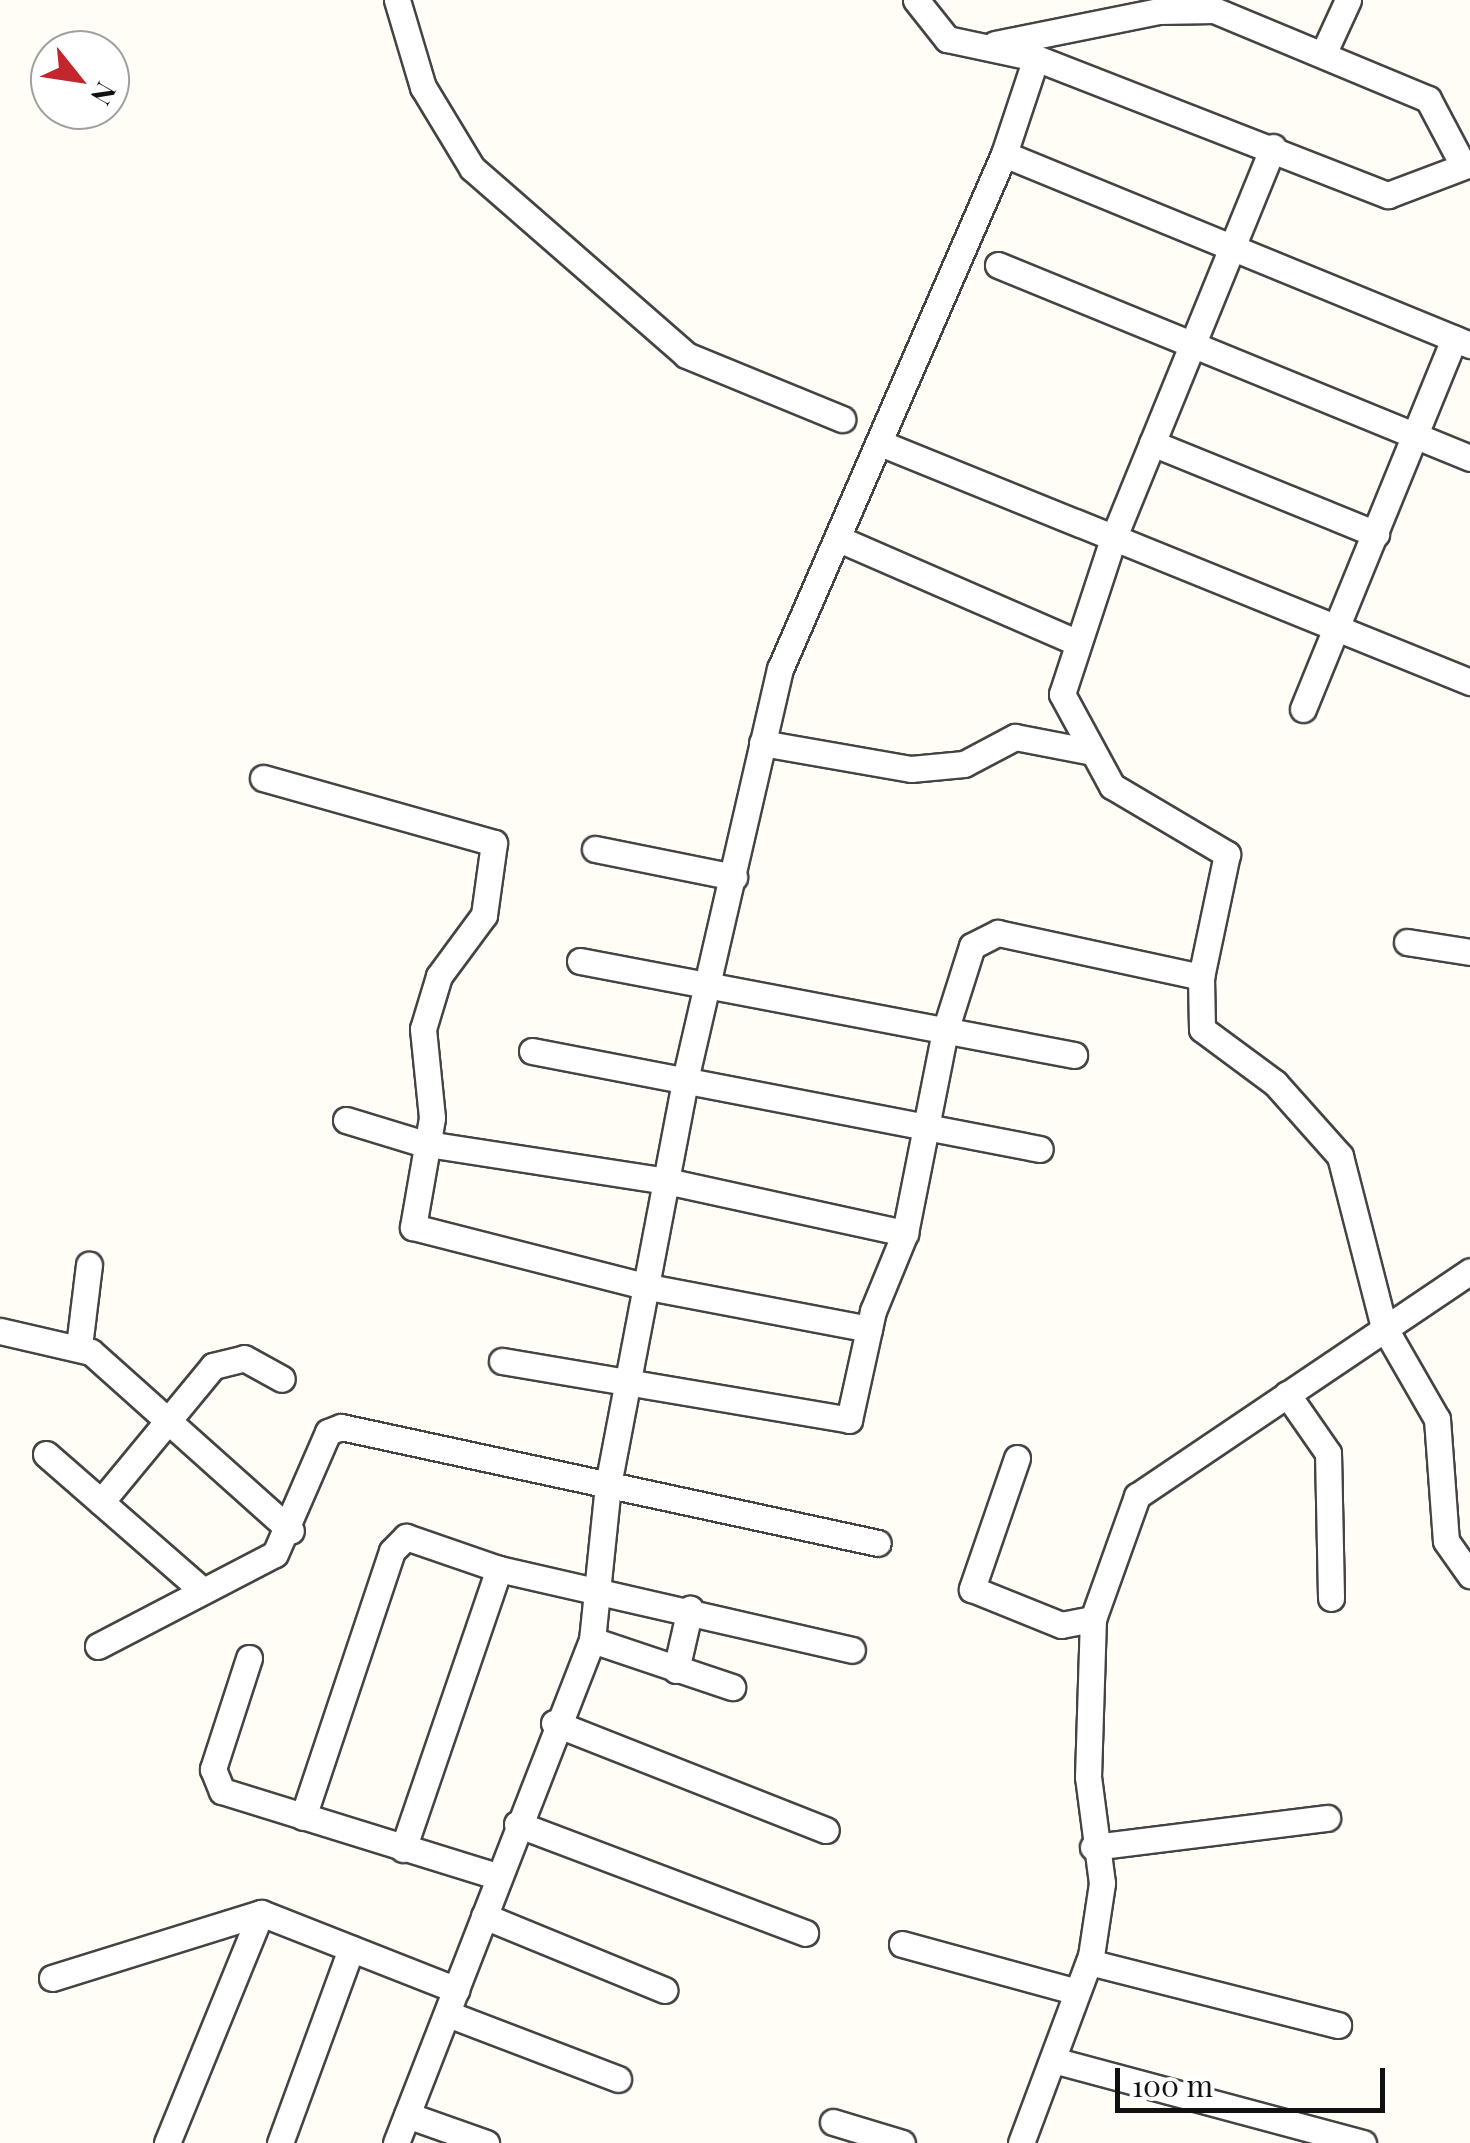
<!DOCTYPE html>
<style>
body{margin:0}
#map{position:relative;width:1470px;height:2143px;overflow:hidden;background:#fffdf5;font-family:"Playfair Display",serif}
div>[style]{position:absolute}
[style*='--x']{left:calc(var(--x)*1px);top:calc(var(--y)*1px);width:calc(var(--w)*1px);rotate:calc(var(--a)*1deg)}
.roads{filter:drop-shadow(2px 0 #444) drop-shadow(-2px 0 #444) drop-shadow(0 2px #444) drop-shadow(0 -2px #444)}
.minor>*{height:25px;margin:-12.5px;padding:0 12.5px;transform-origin:12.5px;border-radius:12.5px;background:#fff}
span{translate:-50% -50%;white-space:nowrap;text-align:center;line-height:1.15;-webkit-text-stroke:10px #fff;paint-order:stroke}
.north{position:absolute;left:30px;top:30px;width:100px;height:100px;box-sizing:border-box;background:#fff;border:2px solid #a0a0a0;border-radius:50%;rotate:120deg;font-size:28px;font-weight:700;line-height:40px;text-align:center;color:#111}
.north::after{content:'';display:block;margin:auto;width:35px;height:45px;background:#c4262e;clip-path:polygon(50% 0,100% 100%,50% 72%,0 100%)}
.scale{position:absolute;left:1115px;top:2068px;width:270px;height:45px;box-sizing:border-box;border:5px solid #111;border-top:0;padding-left:12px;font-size:30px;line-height:35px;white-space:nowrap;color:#111;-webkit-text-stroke:8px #fff;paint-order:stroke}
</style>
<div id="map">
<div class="roads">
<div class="minor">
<i style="--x:397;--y:0;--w:91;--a:73.4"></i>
<i style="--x:423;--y:87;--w:95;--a:58.8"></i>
<i style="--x:472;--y:168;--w:284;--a:41.1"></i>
<i style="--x:686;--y:355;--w:169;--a:22.3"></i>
<i style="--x:916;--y:0;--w:50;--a:51.5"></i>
<i style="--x:947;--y:39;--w:91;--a:12.1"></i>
<i style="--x:1036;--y:58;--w:378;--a:21.3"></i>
<i style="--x:1388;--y:195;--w:88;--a:-20.7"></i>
<i style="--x:995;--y:44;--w:167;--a:-11.4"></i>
<i style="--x:1159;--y:11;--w:55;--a:-1"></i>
<i style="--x:1214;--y:10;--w:232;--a:22.6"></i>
<i style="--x:1428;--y:99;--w:75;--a:62.1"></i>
<i style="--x:1325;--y:50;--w:55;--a:-65.3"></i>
<i style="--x:1273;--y:147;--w:427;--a:112.2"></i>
<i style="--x:1112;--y:542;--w:160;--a:108.2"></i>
<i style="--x:1062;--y:694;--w:105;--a:61.5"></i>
<i style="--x:1112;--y:786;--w:134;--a:30.6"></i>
<i style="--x:1227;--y:854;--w:126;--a:101.9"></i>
<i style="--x:1201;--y:977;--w:52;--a:88.9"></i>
<i style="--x:1202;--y:1029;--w:91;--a:36.5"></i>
<i style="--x:1275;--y:1083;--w:98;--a:48.3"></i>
<i style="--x:1340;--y:1156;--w:177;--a:75.6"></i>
<i style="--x:1384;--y:1327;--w:106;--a:60.1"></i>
<i style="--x:1437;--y:1419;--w:122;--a:85.8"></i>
<i style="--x:1446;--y:1541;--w:42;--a:54.8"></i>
<i style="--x:1004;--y:154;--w:504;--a:22.29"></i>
<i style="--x:998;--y:265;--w:510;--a:22.24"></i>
<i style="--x:880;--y:443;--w:637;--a:22.05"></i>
<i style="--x:1152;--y:443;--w:242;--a:22.1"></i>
<i style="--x:839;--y:539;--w:256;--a:23.5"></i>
<i style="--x:1303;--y:709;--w:400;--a:-67.8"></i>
<i style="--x:762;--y:743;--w:151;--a:9.9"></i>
<i style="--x:911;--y:769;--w:53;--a:-5.4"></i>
<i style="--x:964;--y:764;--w:58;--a:-27.9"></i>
<i style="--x:1015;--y:737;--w:79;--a:10.9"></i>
<i style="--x:263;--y:778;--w:240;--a:15.7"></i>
<i style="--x:494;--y:843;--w:73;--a:97.9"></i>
<i style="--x:484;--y:915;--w:76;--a:126.4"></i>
<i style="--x:439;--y:976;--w:55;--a:106.8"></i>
<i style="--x:423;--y:1029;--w:89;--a:84.2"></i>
<i style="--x:432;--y:1118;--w:111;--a:99.9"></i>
<i style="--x:413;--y:1227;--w:244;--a:14.3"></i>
<i style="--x:649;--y:1287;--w:224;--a:10.8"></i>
<i style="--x:595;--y:849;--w:142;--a:11.4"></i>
<i style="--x:1407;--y:942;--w:64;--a:9"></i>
<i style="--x:580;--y:961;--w:503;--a:10.77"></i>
<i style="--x:532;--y:1051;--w:517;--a:10.92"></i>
<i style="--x:346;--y:1120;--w:78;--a:17"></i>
<i style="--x:421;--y:1143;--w:248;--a:8.8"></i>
<i style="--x:666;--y:1181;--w:245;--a:12.3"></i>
<i style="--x:0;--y:1331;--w:93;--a:13"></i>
<i style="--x:91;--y:1352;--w:268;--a:41.8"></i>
<i style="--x:79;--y:1346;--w:82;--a:-83"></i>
<i style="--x:502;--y:1361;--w:352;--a:9.6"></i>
<i style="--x:849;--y:1420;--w:112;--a:-77.6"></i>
<i style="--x:873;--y:1311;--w:84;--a:-67.7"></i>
<i style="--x:905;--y:1233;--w:206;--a:-78.8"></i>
<i style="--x:945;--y:1031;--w:89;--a:-72.4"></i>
<i style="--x:972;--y:946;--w:29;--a:-27"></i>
<i style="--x:998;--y:933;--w:208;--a:12.2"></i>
<i style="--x:1287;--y:1394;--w:72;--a:55.2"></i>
<i style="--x:1328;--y:1453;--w:145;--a:88.8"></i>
<i style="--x:46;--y:1454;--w:208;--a:41.1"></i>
<i style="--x:1017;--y:1458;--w:139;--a:109"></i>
<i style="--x:972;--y:1589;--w:96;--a:22"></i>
<i style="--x:1061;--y:1625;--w:33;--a:-11"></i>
<i style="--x:101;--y:1502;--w:176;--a:-50.5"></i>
<i style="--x:213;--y:1366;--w:32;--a:-14"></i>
<i style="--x:244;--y:1358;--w:43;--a:28.9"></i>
<i style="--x:592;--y:1640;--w:148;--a:18.6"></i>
<i style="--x:98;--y:1646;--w:199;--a:-27.5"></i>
<i style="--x:275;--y:1554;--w:133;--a:-66.5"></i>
<i style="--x:328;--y:1432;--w:14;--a:-21"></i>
<i style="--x:341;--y:1427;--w:549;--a:12.19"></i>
<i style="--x:249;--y:1658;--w:117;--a:108"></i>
<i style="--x:213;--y:1769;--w:24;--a:68"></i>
<i style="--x:222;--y:1791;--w:290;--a:17.2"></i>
<i style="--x:676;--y:1670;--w:63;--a:-77.1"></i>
<i style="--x:554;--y:1723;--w:292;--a:21.5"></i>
<i style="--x:303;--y:1817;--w:280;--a:-71.5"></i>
<i style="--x:392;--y:1551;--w:20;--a:-45"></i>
<i style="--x:406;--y:1537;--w:98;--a:19"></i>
<i style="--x:499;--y:1569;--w:362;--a:12.9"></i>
<i style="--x:517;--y:1824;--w:308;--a:20.7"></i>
<i style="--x:1093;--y:1847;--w:236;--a:-7.1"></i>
<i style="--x:403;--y:1849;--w:296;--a:-71.1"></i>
<i style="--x:484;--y:1916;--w:195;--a:22.3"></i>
<i style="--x:902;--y:1944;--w:181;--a:15.3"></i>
<i style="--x:1089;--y:1962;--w:257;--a:14.2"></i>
<i style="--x:52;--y:1978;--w:219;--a:-17.3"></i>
<i style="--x:261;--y:1913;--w:210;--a:21.5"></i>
<i style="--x:448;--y:2014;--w:182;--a:20.9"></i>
<i style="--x:1053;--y:2060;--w:321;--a:15"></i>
<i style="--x:407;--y:2115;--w:84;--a:19.5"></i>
<i style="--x:833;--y:2122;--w:72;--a:16.9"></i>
<i style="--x:167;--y:2143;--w:248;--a:-67.8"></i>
<i style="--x:280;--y:2143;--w:207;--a:-69.9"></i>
<i style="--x:396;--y:2143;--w:540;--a:-68.71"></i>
<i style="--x:592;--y:1640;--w:156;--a:-84.1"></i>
<i style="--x:608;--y:1485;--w:412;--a:-79.2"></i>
<i style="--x:685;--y:1080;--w:422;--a:-77"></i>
<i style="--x:780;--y:669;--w:562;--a:-66.49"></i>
<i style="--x:1004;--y:154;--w:101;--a:-71.6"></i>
<i style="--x:1021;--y:2143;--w:200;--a:-69.5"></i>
<i style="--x:1091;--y:1956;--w:74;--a:-81.4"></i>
<i style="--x:1102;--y:1883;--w:107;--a:-97.5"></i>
<i style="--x:1088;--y:1777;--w:158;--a:-88.2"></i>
<i style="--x:1093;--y:1619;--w:131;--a:-70.3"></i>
<i style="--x:1137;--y:1496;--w:402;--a:-34"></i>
</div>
</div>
<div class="north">N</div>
<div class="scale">100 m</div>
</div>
